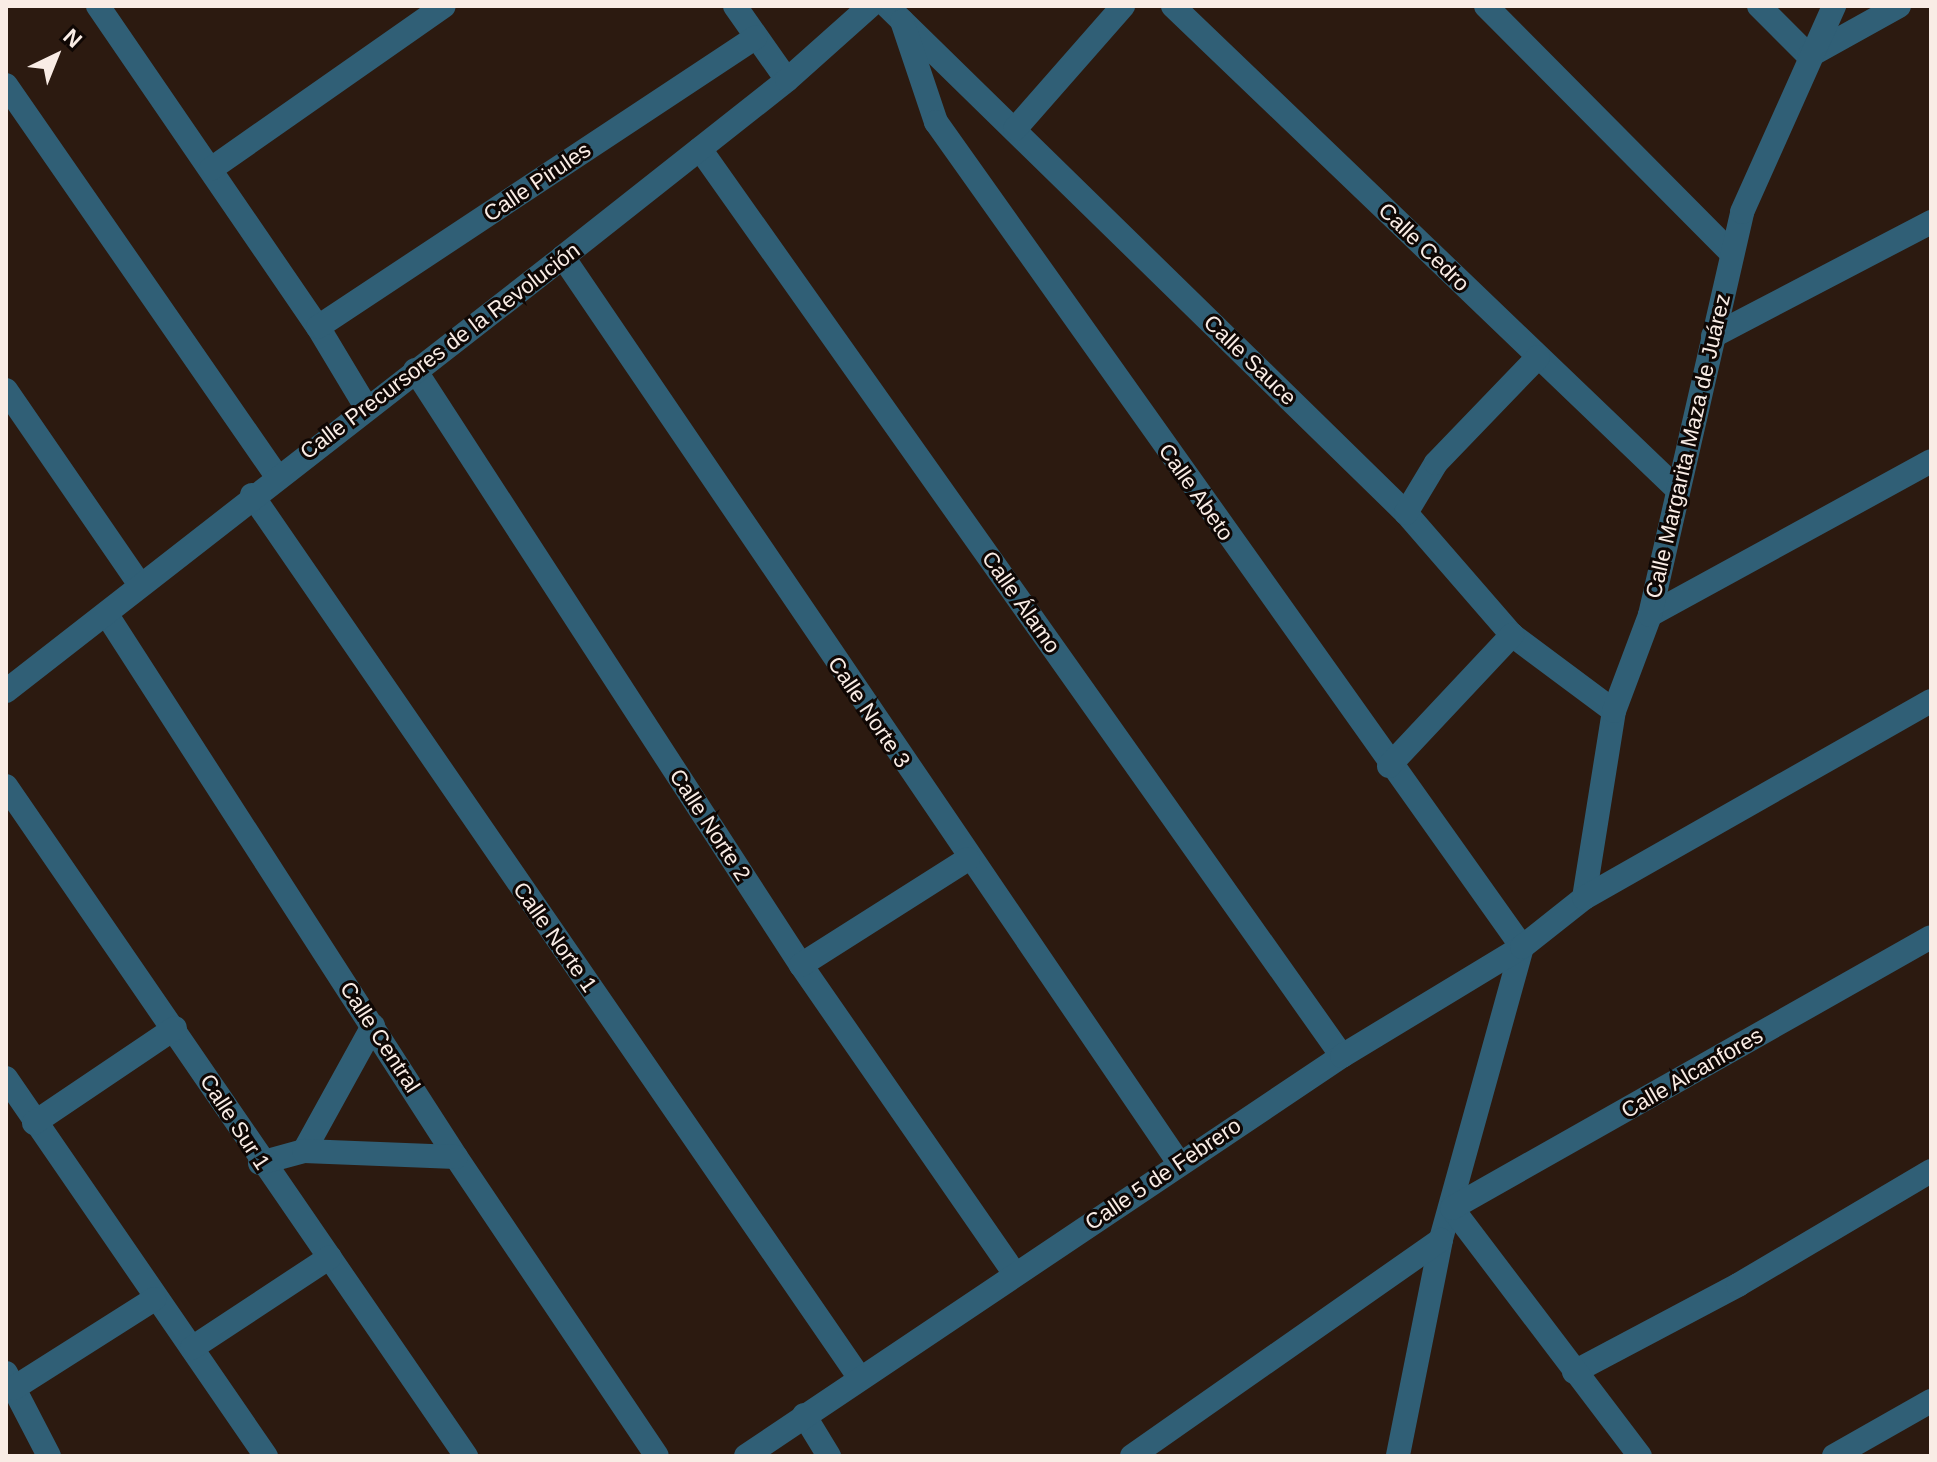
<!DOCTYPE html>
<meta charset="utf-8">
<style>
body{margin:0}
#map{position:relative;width:1937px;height:1462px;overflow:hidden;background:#2c1a10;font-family:Arial,sans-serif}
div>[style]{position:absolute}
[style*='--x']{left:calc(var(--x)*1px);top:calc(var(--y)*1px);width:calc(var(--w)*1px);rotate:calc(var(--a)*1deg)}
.minor>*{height:24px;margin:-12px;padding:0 12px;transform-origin:12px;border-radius:12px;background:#305f76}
span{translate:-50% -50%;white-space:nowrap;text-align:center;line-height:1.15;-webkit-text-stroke:6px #0f0704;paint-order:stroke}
.street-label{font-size:22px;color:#f9ece5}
.frame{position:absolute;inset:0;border:8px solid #f9ece5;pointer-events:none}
.north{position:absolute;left:16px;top:16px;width:80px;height:80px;-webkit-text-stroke:6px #0f0704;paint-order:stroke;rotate:43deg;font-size:22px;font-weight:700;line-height:32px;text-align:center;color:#f9ece5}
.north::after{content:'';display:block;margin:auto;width:28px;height:36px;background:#f9ece5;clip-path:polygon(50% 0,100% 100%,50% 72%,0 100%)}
</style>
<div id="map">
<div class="minor">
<i style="--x:98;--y:6;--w:389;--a:55.6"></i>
<i style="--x:318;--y:327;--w:93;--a:59"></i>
<i style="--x:735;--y:6;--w:90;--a:54.9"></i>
<i style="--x:887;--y:6;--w:726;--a:44.33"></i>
<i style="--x:1406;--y:513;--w:162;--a:49"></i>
<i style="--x:1512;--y:635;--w:127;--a:36.7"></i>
<i style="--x:1173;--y:6;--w:697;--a:43.78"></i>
<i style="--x:1486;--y:6;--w:349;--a:45.2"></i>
<i style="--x:1759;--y:6;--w:71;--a:45"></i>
<i style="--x:1809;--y:56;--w:103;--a:-29.1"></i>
<i style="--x:902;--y:21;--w:107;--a:71.4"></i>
<i style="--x:936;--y:122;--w:1012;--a:54.61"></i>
<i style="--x:1522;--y:947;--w:304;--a:105.5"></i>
<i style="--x:1441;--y:1240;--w:220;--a:101.3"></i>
<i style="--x:6;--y:85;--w:476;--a:55.3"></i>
<i style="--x:1015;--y:129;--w:164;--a:-48.7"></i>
<i style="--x:700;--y:149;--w:1111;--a:54.71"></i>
<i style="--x:211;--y:169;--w:284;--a:-35"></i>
<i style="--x:563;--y:257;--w:1096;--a:55.79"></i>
<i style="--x:318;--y:327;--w:525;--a:-33.51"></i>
<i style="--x:1713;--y:336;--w:246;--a:-27.6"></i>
<i style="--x:415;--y:370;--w:709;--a:57.03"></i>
<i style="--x:801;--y:965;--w:374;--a:55.3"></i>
<i style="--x:6;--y:390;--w:237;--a:55.5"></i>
<i style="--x:252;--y:495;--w:1071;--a:55.46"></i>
<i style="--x:1406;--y:513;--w:58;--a:-59"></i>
<i style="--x:1436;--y:463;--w:147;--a:-46.1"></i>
<i style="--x:107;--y:615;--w:645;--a:57.22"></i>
<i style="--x:456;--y:1157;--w:360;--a:56.1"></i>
<i style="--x:1650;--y:615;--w:320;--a:-28.7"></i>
<i style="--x:6;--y:691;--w:706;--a:-37.92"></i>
<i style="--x:563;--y:257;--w:285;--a:-38.3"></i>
<i style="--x:787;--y:80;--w:111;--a:-41.7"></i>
<i style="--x:1389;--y:766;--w:180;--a:-46.8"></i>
<i style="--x:6;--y:786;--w:813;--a:55.53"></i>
<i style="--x:1584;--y:898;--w:189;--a:-80.9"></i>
<i style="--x:1614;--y:711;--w:103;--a:-69.4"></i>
<i style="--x:1650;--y:615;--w:413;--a:-77.1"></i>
<i style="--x:1742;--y:212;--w:226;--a:-65.9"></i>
<i style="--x:801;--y:965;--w:198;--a:-32.4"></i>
<i style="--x:6;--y:1078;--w:459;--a:55.5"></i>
<i style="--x:34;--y:1123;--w:170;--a:-34"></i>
<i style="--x:304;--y:1151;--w:143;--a:-61.1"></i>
<i style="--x:260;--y:1163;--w:46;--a:-15.3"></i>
<i style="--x:304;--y:1151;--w:152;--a:2.3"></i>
<i style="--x:192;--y:1348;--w:165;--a:-33.4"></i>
<i style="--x:1574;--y:1372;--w:186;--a:-27.9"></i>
<i style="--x:1738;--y:1285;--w:224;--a:-30.6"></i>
<i style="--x:6;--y:1373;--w:93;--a:62.6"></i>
<i style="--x:14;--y:1388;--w:166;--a:-32.4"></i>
<i style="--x:804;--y:1415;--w:48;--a:58.6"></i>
<i style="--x:746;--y:1456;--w:718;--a:-33.87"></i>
<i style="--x:1342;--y:1056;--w:210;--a:-31.2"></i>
<i style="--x:1522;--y:947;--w:79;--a:-38.3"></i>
<i style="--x:1584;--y:898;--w:399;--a:-29.6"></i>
<i style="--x:1132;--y:1456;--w:377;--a:-35"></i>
<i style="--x:1640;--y:1456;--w:311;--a:-127.2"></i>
<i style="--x:1452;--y:1208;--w:550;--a:-29.5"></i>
<i style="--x:1834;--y:1456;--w:112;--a:-29.6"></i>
</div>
<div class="street-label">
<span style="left:537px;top:182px;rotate:-34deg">Calle Pirules</span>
<span style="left:1424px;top:247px;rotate:44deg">Calle Cedro</span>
<span style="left:440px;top:351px;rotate:-37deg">Calle Precursores de la Revolución</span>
<span style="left:1250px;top:360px;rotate:44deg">Calle Sauce</span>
<span style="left:1688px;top:446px;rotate:-77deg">Calle Margarita Maza de Juárez</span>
<span style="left:1196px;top:492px;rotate:55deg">Calle Abeto</span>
<span style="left:1021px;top:602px;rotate:55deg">Calle Álamo</span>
<span style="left:869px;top:712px;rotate:56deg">Calle Norte 3</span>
<span style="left:710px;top:825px;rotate:57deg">Calle Norte 2</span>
<span style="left:555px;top:937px;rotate:55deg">Calle Norte 1</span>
<span style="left:380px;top:1037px;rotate:57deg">Calle Central</span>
<span style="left:1692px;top:1073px;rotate:-30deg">Calle Alcanfores</span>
<span style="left:235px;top:1122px;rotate:57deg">Calle Sur 1</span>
<span style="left:1163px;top:1174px;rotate:-34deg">Calle 5 de Febrero</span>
</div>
<div class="frame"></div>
<div class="north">N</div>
</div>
